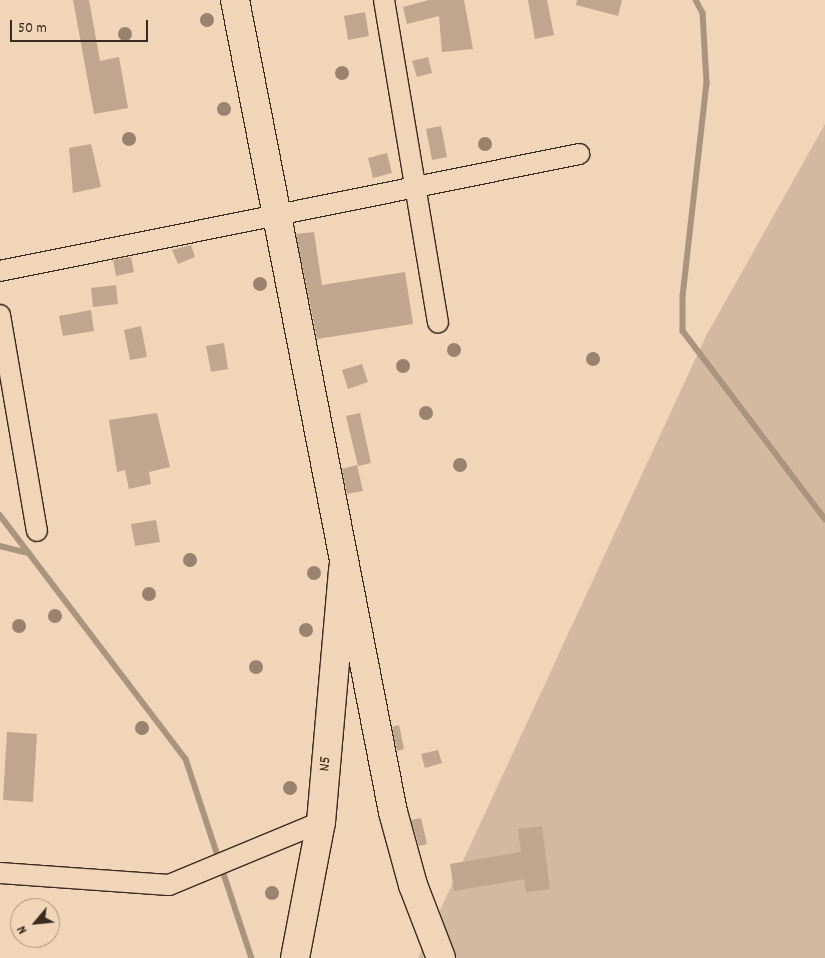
<!DOCTYPE html>
<style>
body{margin:0}
#map{position:relative;width:825px;height:958px;overflow:hidden;background:#f1d5b8;font-family:Dekko,sans-serif}
div>[style]{position:absolute}
[style*='--x']{left:calc(var(--x)*1px);top:calc(var(--y)*1px);width:calc(var(--w)*1px);rotate:calc(var(--a)*1deg)}
.green>*{inset:0;background:#d3b99f}
.stream>*{height:5.5px;margin:-2.75px;padding:0 2.75px;transform-origin:2.75px;border-radius:2.75px;background:#ab947e}
.building>*{inset:0;background:#bfa68d}
.roads{filter:drop-shadow(1px 0 #3b2a1e) drop-shadow(-1px 0 #3b2a1e) drop-shadow(0 1px #3b2a1e) drop-shadow(0 -1px #3b2a1e)}
.street>*{height:20px;margin:-10px;padding:0 10px;transform-origin:10px;border-radius:10px;background:#f1d5b8}
.secondary>*{height:28px;margin:-14px;padding:0 14px;transform-origin:14px;border-radius:14px;background:#f1d5b8}
.primary>*{height:28px;margin:-14px;padding:0 14px;transform-origin:14px;border-radius:14px;background:#f1d5b8}
.trees>*{width:14px;height:14px;margin:-7px;border-radius:50%;background:#9a826e}
span{translate:-50% -50%;white-space:nowrap;text-align:center;line-height:1.15;-webkit-text-stroke:4.5px #f1d5b8;paint-order:stroke}
.street-label{font-size:16px;color:#3b2a1e}
.north{position:absolute;left:10px;top:898px;width:50px;height:50px;box-sizing:border-box;background:#f1d5b8;border:1px solid #a8917a;border-radius:50%;rotate:242deg;font-size:14px;font-weight:700;line-height:20px;text-align:center;color:#3b2a1e}
.north::after{content:'';display:block;margin:auto;width:18px;height:22px;background:#3b2a1e;clip-path:polygon(50% 0,100% 100%,50% 72%,0 100%)}
.scale{position:absolute;left:10px;top:20px;width:138px;height:22px;box-sizing:border-box;border:2px solid #3b2a1e;border-top:0;padding-left:6px;font-size:15px;line-height:18px;white-space:nowrap;color:#3b2a1e;-webkit-text-stroke:4px #f1d5b8;paint-order:stroke}
</style>
<div id="map">
<div class="green">
<i style="clip-path:polygon(825px 124px,825px 958px,418px 958px,706px 336px)"></i>
</div>
<div class="stream">
<i style="--x:696;--y:0;--w:15;--a:62"></i>
<i style="--x:703;--y:13;--w:70;--a:86.7"></i>
<i style="--x:707;--y:83;--w:214;--a:96.4"></i>
<i style="--x:683;--y:296;--w:35;--a:90"></i>
<i style="--x:683;--y:331;--w:236;--a:52.9"></i>
<i style="--x:0;--y:515;--w:307;--a:52.7"></i>
<i style="--x:186;--y:759;--w:210;--a:71.7"></i>
<i style="--x:0;--y:546;--w:30;--a:14"></i>
</div>
<div class="building">
<i style="clip-path:polygon(73px 0,89px 0,100px 61px,119px 57px,128px 108px,94px 114px)"></i>
<i style="clip-path:polygon(429px 0,464px 0,473px 49px,442px 52px,439px 16px,407px 24px,403px 7px)"></i>
<i style="clip-path:polygon(528px 0,547px 0,554px 35px,535px 39px)"></i>
<i style="clip-path:polygon(577px 0,622px 0,618px 16px,576px 5px)"></i>
<i style="clip-path:polygon(365px 12px,369px 36px,348px 40px,344px 16px)"></i>
<i style="clip-path:polygon(428px 57px,432px 73px,417px 77px,412px 61px)"></i>
<i style="clip-path:polygon(441px 126px,447px 157px,432px 160px,426px 129px)"></i>
<i style="clip-path:polygon(91px 144px,101px 187px,73px 193px,69px 148px)"></i>
<i style="clip-path:polygon(387px 153px,392px 173px,373px 178px,368px 158px)"></i>
<i style="clip-path:polygon(314px 232px,322px 285px,405px 272px,413px 324px,317px 339px,296px 234px)"></i>
<i style="clip-path:polygon(191px 245px,195px 257px,178px 264px,172px 250px)"></i>
<i style="clip-path:polygon(131px 257px,134px 272px,116px 276px,113px 260px)"></i>
<i style="clip-path:polygon(116px 285px,118px 304px,93px 307px,91px 288px)"></i>
<i style="clip-path:polygon(91px 310px,94px 331px,63px 336px,59px 316px)"></i>
<i style="clip-path:polygon(141px 326px,147px 357px,130px 360px,124px 330px)"></i>
<i style="clip-path:polygon(224px 343px,228px 369px,211px 372px,206px 346px)"></i>
<i style="clip-path:polygon(362px 364px,368px 382px,348px 389px,342px 370px)"></i>
<i style="clip-path:polygon(157px 413px,170px 467px,149px 472px,151px 484px,129px 489px,125px 470px,117px 472px,109px 420px)"></i>
<i style="clip-path:polygon(360px 413px,371px 463px,358px 466px,346px 416px)"></i>
<i style="clip-path:polygon(357px 465px,363px 491px,347px 494px,342px 469px)"></i>
<i style="clip-path:polygon(156px 520px,160px 542px,135px 546px,131px 524px)"></i>
<i style="clip-path:polygon(399px 725px,404px 749px,397px 751px,392px 727px)"></i>
<i style="clip-path:polygon(7px 732px,37px 734px,33px 802px,3px 800px)"></i>
<i style="clip-path:polygon(438px 750px,442px 763px,425px 768px,421px 754px)"></i>
<i style="clip-path:polygon(421px 818px,427px 844px,419px 846px,411px 820px)"></i>
<i style="clip-path:polygon(542px 826px,550px 889px,526px 892px,524px 879px,454px 891px,450px 864px,521px 852px,518px 829px)"></i>
</div>
<div class="roads">
<div class="street">
<i style="--x:384;--y:0;--w:327;--a:80.5"></i>
<i style="--x:0;--y:271;--w:591;--a:-11.42"></i>
<i style="--x:0;--y:315;--w:219;--a:80.3"></i>
<i style="--x:0;--y:873;--w:169;--a:4.1"></i>
<i style="--x:169;--y:885;--w:165;--a:-22.5"></i>
</div>
<div class="secondary">
<i style="--x:235;--y:0;--w:827;--a:78.99"></i>
<i style="--x:393;--y:812;--w:76;--a:74.7"></i>
<i style="--x:413;--y:885;--w:78;--a:69"></i>
</div>
<div class="primary">
<i style="--x:295;--y:958;--w:138;--a:-79.2"></i>
<i style="--x:321;--y:822;--w:254;--a:-85"></i>
</div>
</div>
<div class="trees">
<i style="left:207px;top:20px"></i>
<i style="left:125px;top:34px"></i>
<i style="left:342px;top:73px"></i>
<i style="left:224px;top:109px"></i>
<i style="left:129px;top:139px"></i>
<i style="left:485px;top:144px"></i>
<i style="left:260px;top:284px"></i>
<i style="left:454px;top:350px"></i>
<i style="left:593px;top:359px"></i>
<i style="left:403px;top:366px"></i>
<i style="left:426px;top:413px"></i>
<i style="left:460px;top:465px"></i>
<i style="left:190px;top:560px"></i>
<i style="left:314px;top:573px"></i>
<i style="left:149px;top:594px"></i>
<i style="left:55px;top:616px"></i>
<i style="left:19px;top:626px"></i>
<i style="left:306px;top:630px"></i>
<i style="left:256px;top:667px"></i>
<i style="left:142px;top:728px"></i>
<i style="left:290px;top:788px"></i>
<i style="left:272px;top:893px"></i>
</div>
<div class="street-label">
<span style="left:326px;top:764px;rotate:-85deg">N5</span>
</div>
<div class="north">N</div>
<div class="scale">50 m</div>
</div>
